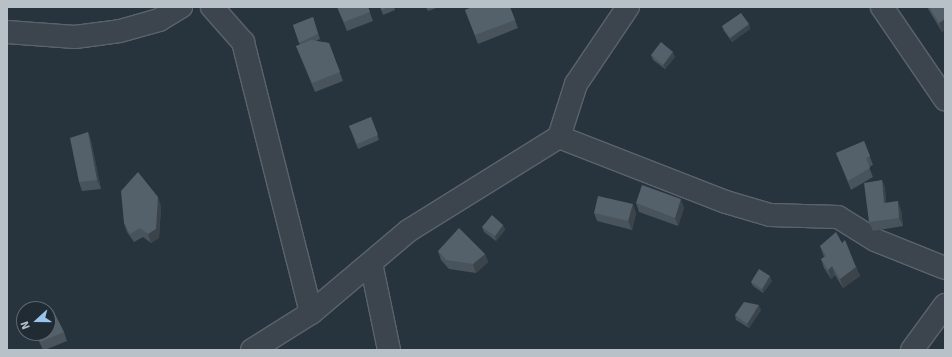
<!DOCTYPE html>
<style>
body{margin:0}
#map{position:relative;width:952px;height:357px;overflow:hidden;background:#28343d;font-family:Signika,sans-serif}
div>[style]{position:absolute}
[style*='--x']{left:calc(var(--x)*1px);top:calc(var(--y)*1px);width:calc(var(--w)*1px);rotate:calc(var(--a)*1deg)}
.roads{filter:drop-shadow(1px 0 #5a636b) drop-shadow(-1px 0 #5a636b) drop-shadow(0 1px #5a636b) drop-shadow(0 -1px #5a636b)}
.minor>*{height:22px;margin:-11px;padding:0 11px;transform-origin:11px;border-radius:11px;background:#3c454e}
.wall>*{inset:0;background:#48535b}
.shaded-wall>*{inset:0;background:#3b444a}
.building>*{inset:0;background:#54616a}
span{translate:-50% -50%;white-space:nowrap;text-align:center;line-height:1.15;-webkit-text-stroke:3px #212b33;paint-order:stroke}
.frame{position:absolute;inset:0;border:8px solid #b8c0c8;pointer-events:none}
.north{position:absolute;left:16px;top:301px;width:40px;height:40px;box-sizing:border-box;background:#212b33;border:1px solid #5d676f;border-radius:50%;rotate:249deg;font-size:11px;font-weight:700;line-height:16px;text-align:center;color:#b8c0c8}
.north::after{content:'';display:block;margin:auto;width:14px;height:18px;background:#98c4ed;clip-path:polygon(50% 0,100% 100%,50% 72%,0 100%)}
</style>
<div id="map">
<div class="roads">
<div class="minor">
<i style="--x:212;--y:7;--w:47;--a:48.5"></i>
<i style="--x:243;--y:42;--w:279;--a:75.9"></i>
<i style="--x:882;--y:7;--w:112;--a:55.6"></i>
<i style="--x:7;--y:32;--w:68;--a:4.2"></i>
<i style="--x:75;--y:37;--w:45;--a:-7.6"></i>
<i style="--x:120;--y:31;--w:41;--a:-15.8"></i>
<i style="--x:159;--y:20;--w:26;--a:-31"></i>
<i style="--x:559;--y:137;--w:56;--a:-72.2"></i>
<i style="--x:576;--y:84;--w:93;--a:-56"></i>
<i style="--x:371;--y:263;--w:89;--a:78.3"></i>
<i style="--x:252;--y:350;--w:70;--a:-32.1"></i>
<i style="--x:311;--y:313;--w:127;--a:-40.2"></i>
<i style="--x:408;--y:231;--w:178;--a:-31.9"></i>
<i style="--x:559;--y:137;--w:179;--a:21.3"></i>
<i style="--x:726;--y:202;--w:46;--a:16.5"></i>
<i style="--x:770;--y:215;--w:68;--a:1.7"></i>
<i style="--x:838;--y:217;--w:44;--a:31.9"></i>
<i style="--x:875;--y:240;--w:75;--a:21.8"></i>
<i style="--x:912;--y:350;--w:56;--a:-53.7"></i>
</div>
</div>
<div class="wall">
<i style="clip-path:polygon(337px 7px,368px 7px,373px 21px,347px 31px)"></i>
<i style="clip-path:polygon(380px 7px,394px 7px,395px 10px,383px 15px)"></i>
<i style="clip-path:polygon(426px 7px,439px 7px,428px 11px)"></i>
<i style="clip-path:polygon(510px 7px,518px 28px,478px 44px,465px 10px)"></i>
<i style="clip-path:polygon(927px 7px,945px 7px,945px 30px,942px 32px)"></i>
<i style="clip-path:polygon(313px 17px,320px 39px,316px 41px,329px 43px,343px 81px,315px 92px,296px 46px,300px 45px,293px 25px)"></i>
<i style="clip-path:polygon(749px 24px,750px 29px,732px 42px,724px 31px,722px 26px)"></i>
<i style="clip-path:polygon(651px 55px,675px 57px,665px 69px,653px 60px)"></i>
<i style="clip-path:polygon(371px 117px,379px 140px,358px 149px,349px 126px)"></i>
<i style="clip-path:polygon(88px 132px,91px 141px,101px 189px,82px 191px,79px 182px)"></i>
<i style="clip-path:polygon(864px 141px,873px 165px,869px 167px,873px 177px,851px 190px,836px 153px)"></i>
<i style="clip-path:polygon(882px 180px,885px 188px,886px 203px,901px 210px,903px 226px,873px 231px,869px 222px)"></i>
<i style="clip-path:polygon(636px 203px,684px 208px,678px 226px,639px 212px)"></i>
<i style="clip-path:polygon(161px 206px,159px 238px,151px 243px,143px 237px,134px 242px,127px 232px,124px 223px)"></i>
<i style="clip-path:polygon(594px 213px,636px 213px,632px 230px,597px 221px)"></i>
<i style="clip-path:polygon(503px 225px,505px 230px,496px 241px,484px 232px,482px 227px)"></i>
<i style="clip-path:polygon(820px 246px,856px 267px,860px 276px,843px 288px,835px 275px,831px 279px,824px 268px,821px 259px,824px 257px)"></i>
<i style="clip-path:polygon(438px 251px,485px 254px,488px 262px,476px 273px,449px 269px,441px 260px)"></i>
<i style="clip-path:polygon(772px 281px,763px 293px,753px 286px,751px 282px)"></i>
<i style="clip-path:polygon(761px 310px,749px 328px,736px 320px,735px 315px)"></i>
<i style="clip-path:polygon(64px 332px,67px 341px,45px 350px,43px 350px,35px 333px)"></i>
</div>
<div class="shaded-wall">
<i style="clip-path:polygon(945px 19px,945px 30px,942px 32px,939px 23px)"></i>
<i style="clip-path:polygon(749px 24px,750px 29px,732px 42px,730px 38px)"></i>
<i style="clip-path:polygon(673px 52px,675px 57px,665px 69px,663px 65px)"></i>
<i style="clip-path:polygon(88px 132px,91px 141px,101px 189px,97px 180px)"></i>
<i style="clip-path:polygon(882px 180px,885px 188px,887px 212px,884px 203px)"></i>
<i style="clip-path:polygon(158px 197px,161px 206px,159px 238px,151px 243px,148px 234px)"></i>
<i style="clip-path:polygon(681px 199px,684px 208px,678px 226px,675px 218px)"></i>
<i style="clip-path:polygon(898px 201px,901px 210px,903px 226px,899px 218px)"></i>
<i style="clip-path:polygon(633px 204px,636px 213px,632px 230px,628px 221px)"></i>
<i style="clip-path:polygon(503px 225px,505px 230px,496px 241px,495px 236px)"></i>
<i style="clip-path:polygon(485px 254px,488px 262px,476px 273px,473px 264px)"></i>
<i style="clip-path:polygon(832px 266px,835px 275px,831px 279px,828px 270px)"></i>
<i style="clip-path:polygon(856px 267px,860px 276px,843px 288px,840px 279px)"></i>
<i style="clip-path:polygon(770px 276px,772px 281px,763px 293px,762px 289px)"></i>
<i style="clip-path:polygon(759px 305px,761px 310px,749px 328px,747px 324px)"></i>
</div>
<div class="building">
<i style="clip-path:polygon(337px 7px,368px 7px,370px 12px,344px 22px)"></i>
<i style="clip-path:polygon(380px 7px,389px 7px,382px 10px)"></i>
<i style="clip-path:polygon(472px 7px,510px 7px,515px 20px,475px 35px,465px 10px)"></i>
<i style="clip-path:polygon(929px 7px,945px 7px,945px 19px,939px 23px)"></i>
<i style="clip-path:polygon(741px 13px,749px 24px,730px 38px,722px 26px)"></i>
<i style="clip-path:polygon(313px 17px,318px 34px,299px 43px,293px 25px)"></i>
<i style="clip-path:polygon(311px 40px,329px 43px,340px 72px,312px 83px,296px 46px)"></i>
<i style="clip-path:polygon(661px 42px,673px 52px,663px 65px,651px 55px)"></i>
<i style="clip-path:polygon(371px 117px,378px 135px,357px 144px,349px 126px)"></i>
<i style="clip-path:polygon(88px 132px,97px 180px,79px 182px,70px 138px)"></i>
<i style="clip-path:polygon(864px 141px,870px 156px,866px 158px,870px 168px,848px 181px,836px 153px)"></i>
<i style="clip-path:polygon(138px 172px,158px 197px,156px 229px,148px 234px,140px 228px,130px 234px,124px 223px,121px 191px)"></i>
<i style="clip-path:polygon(882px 180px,884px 203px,898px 201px,899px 218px,869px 222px,864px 183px)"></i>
<i style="clip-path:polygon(642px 185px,681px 199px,675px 218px,636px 203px)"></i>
<i style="clip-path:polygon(598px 196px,633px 204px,628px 221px,594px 213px)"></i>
<i style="clip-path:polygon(492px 215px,503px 225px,495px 236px,482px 227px)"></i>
<i style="clip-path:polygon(459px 228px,485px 254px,473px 264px,446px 260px,438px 251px)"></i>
<i style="clip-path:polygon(836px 232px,842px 243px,845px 240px,856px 267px,840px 279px,832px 266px,828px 270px,821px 259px,826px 256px,820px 246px)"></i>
<i style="clip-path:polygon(759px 269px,770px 276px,762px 289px,751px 282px)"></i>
<i style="clip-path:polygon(744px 302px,759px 305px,747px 324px,735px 315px)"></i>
<i style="clip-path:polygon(53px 310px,64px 332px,40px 342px,36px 333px,48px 333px,48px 312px)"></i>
</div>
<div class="frame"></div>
<div class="north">N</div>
</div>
